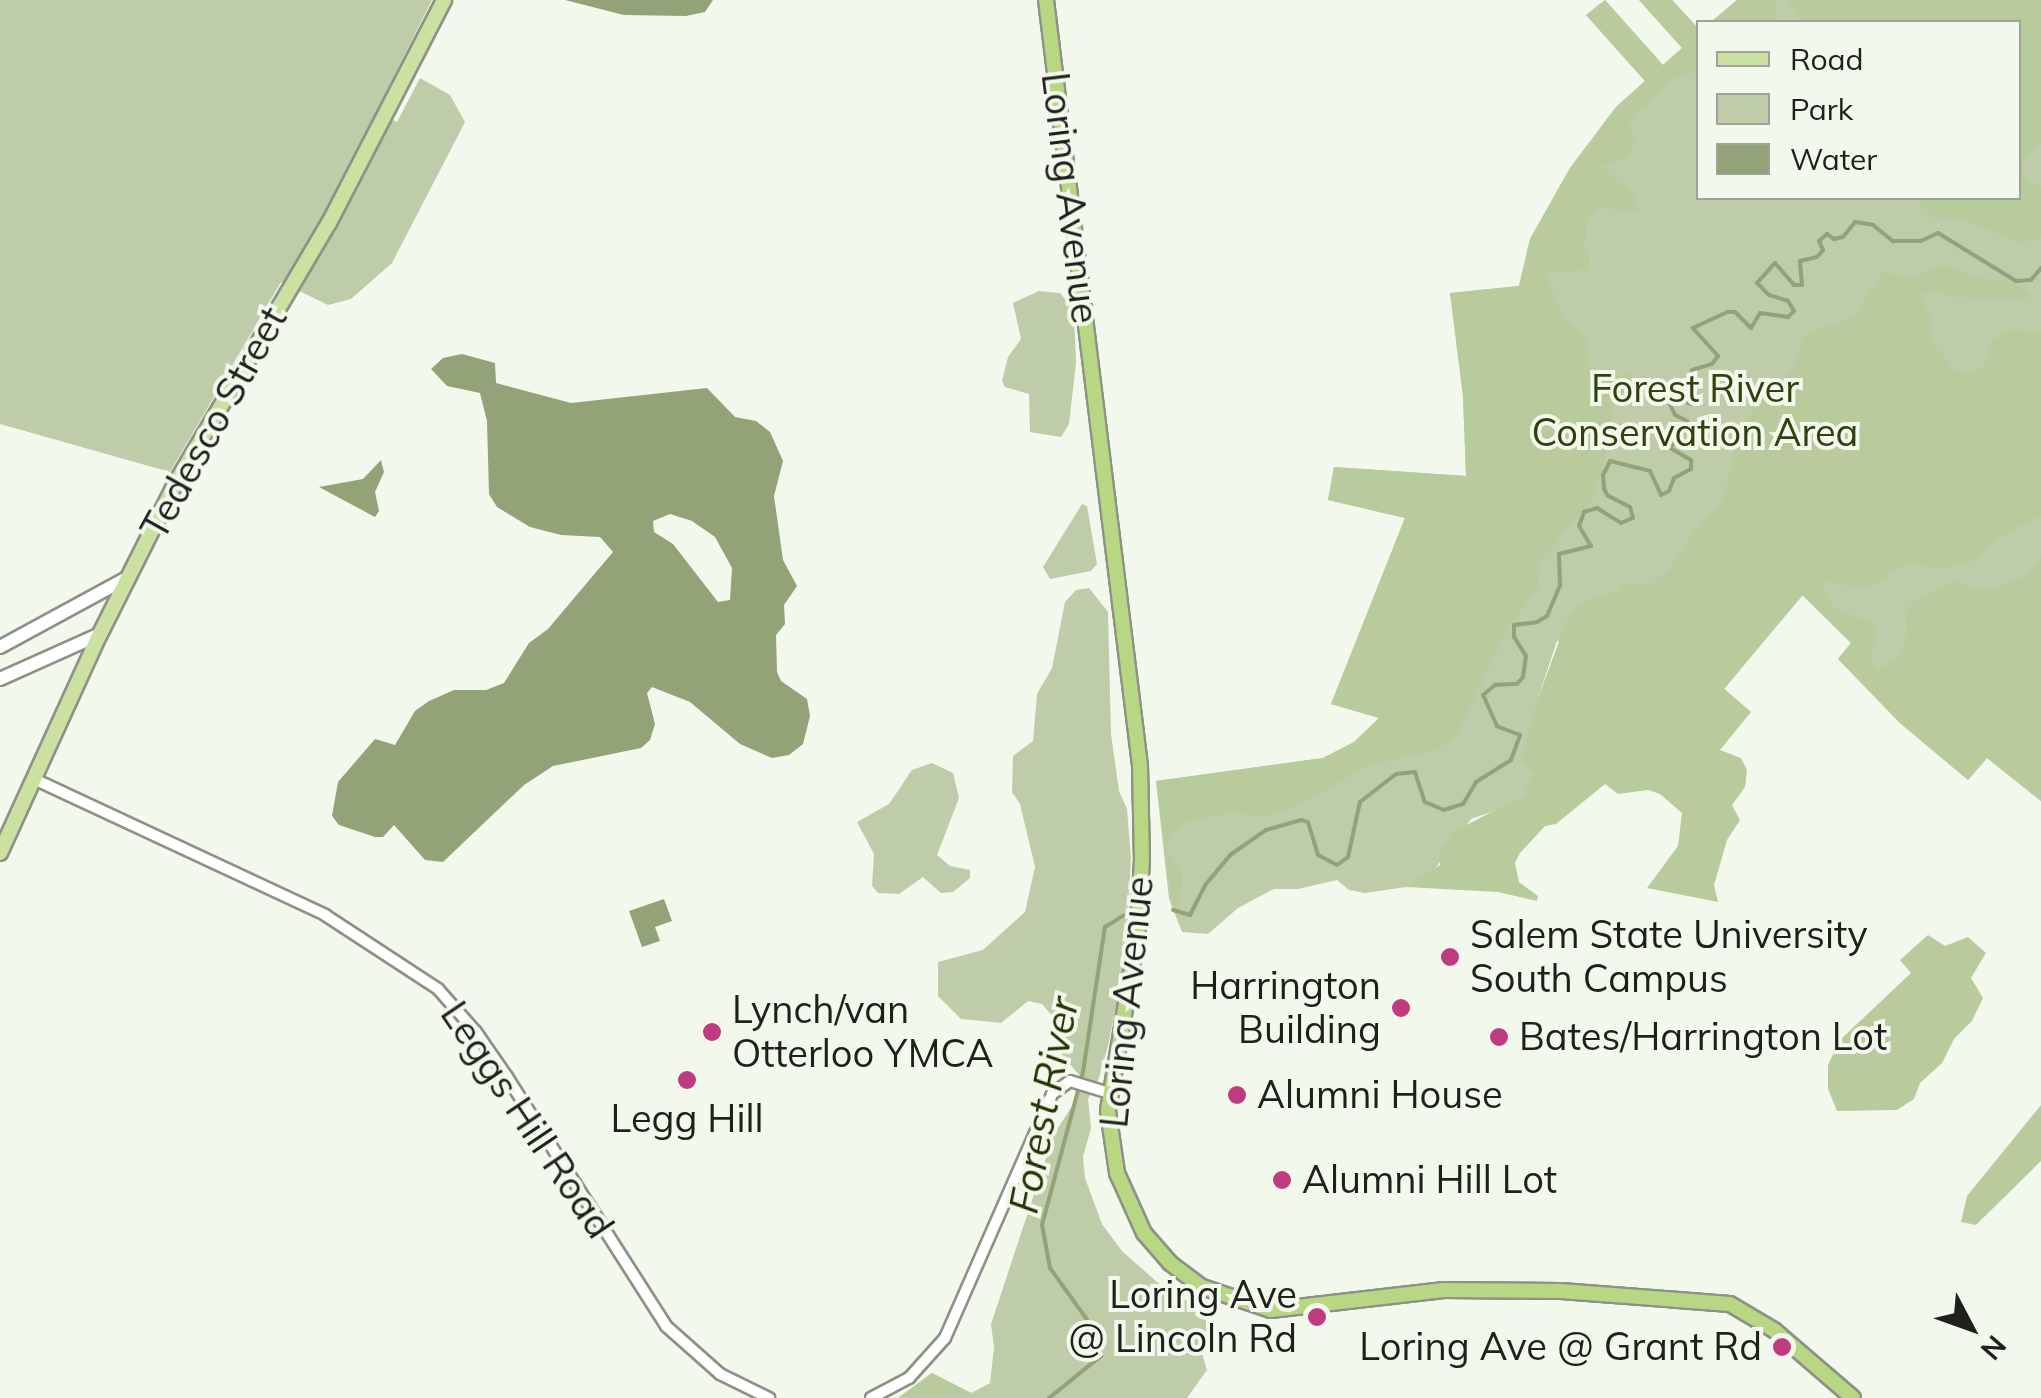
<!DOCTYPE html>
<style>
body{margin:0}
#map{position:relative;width:2041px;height:1398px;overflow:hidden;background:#f3f8ec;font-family:Mulish,sans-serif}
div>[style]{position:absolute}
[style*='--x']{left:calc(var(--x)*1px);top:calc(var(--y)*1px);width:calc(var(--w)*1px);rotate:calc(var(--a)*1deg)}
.green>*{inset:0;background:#beccaa}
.forest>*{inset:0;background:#b8cb9d}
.water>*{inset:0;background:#91a377}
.stream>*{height:4px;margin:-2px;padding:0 2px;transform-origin:2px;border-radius:2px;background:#91a377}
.roads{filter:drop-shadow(2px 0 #8d9187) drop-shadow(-2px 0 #8d9187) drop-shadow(0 2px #8d9187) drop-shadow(0 -2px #8d9187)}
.tertiary>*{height:10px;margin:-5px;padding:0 5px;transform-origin:5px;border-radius:5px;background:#fff}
.secondary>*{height:12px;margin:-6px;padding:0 6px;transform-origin:6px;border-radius:6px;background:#fff}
.primary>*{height:14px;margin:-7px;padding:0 7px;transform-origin:7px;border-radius:7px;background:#cae1a1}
.trunk>*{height:14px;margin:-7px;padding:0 7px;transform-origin:7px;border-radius:7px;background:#b8d782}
.dots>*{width:28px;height:28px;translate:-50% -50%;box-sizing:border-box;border:5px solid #f3f8ec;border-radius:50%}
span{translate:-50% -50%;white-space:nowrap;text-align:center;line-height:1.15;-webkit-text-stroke:8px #f3f8ec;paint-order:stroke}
.street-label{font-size:38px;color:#1e201c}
.park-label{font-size:38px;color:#30410e}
.poi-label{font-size:38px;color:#1e201c}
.left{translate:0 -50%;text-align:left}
.right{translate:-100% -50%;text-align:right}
.water-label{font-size:40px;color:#243400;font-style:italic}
.legend{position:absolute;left:1696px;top:20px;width:325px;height:180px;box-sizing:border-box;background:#f3f8ec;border:2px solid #9ea299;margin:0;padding:12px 18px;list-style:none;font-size:30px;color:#1e201c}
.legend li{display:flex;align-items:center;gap:20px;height:50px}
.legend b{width:50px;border:2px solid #9ea299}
.north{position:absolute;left:1921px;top:1278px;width:100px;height:100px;-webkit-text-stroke:8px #f3f8ec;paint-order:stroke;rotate:131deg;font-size:28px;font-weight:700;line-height:40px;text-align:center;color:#1e201c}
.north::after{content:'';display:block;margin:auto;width:35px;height:45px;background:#1e201c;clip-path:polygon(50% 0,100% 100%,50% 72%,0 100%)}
</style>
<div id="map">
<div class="green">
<i style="clip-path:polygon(0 0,432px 0,376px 112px,397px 122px,420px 78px,450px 95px,465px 122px,392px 263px,351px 299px,328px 305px,281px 282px,170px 472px,0 424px)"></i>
<i style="clip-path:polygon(1605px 0,1663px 65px,1682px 48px,1639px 0,1672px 0,1698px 28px,1698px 198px,2018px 198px,2018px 22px,1711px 22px,1737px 0,2041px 0,2041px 801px,1987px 758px,1968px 780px,1900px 723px,1838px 659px,1851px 643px,1803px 595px,1724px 689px,1751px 712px,1557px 641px,1538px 698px,1531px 783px,1524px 795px,1502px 808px,1471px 819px,1429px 877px,1406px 887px,1365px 893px,1349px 890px,1337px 880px,1298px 889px,1274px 889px,1238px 908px,1208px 934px,1182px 932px,1169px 899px,1156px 781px,1323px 758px,1354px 742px,1379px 718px,1331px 704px,1405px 518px,1328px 500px,1334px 467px,1466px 476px,1463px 396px,1450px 293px,1519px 286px,1530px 239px,1570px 168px,1616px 107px,1645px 81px,1586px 15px)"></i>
<i style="clip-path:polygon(1039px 291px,1060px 293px,1074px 310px,1076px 363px,1069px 424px,1061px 437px,1030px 432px,1029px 394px,1005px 387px,1002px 381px,1008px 357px,1021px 339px,1013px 303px)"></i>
<i style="clip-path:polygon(1082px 504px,1087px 506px,1097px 564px,1091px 571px,1050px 579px,1043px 567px)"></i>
<i style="clip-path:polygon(1089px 588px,1108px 612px,1111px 734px,1119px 791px,1127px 809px,1131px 858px,1126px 955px,1108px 1046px,1098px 1081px,1088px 1099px,1091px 1128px,1083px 1157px,1085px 1178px,1102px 1224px,1122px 1251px,1157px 1282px,1203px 1311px,1209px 1328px,1202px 1353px,1207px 1370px,1187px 1398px,898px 1398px,932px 1373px,971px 1393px,990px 1383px,994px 1347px,991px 1324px,1054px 1134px,1074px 1103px,1079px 1075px,1057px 1049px,1054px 1018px,1042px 1004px,1028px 1001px,1001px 1023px,961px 1019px,938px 996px,938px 962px,983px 950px,1025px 912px,1035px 867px,1020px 804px,1012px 792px,1013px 756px,1033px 741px,1037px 694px,1052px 668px,1065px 602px,1076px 590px)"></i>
<i style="clip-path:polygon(932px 763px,953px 773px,959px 798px,937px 855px,950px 866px,970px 870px,970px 878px,953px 892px,941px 893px,923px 877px,899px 894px,878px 893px,872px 886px,874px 854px,857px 822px,889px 804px,912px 770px)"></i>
</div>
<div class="forest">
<i style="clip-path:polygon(1605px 0,1663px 65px,1682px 48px,1639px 0,1672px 0,1698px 28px,1698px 72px,1678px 76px,1634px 114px,1629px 128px,1636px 139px,1627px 156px,1602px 167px,1633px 194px,1640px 214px,1601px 207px,1594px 211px,1587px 222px,1584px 247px,1590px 258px,1587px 270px,1545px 272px,1563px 318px,1586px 339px,1588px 362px,1601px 387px,1616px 376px,1633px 373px,1629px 386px,1614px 398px,1609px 443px,1593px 499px,1539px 563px,1538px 589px,1511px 623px,1455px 738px,1436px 750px,1370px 765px,1300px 804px,1265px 816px,1230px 813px,1186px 822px,1170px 835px,1165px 850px,1179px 865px,1183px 879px,1177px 911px,1173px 910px,1156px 781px,1323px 758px,1354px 742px,1379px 718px,1331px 704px,1405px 518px,1328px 500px,1334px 467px,1466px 476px,1463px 396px,1450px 293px,1519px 286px,1530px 239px,1570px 168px,1616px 107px,1645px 81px,1586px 15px)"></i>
<i style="clip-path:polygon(1737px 0,1775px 0,1776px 22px,1711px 22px)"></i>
<i style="clip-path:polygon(2041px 0,2041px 144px,2022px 164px,2022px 175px,2041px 188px,2041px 237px,2023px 243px,1957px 219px,1935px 220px,1915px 198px,2018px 198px,2018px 22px,1803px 22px,1788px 1px)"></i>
<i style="clip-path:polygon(1944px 264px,1976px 277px,2015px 283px,2029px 293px,2029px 298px,1954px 297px,1938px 291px,1922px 294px,1932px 324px,1930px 341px,1956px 370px,1969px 376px,1984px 365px,1991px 342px,2007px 330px,2041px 331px,2041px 515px,2004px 535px,1969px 563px,1943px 568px,1905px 564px,1868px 589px,1820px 581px,1834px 608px,1877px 624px,1870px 661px,1878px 669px,1900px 656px,1907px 631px,1905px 612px,1913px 602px,1954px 581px,1983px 591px,2008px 584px,2025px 575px,2041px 557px,2041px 801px,1987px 758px,1968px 780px,1900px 723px,1838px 659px,1851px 643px,1802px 595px,1724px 689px,1751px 712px,1720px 750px,1741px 758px,1747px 770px,1745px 787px,1732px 805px,1740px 820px,1727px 840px,1714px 885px,1718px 902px,1647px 888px,1678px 846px,1682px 813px,1660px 794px,1648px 790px,1618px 794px,1605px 784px,1556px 824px,1545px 826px,1520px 853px,1515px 863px,1519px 882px,1538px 896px,1537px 901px,1498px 892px,1406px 887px,1440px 865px,1439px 850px,1453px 832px,1524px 795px,1532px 774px,1520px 761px,1538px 698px,1570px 612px,1591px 598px,1618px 591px,1621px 584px,1654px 583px,1669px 569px,1702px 521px,1723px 500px,1741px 425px,1791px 369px,1801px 352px,1800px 341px,1810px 332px,1853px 318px,1884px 272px,1912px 279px)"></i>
<i style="clip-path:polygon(1928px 935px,1945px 946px,1968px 937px,1986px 953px,1971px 978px,1983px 998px,1972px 1021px,1954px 1039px,1942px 1063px,1920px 1083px,1914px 1099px,1897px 1110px,1837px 1111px,1828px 1089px,1828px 1065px,1840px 1040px,1911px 973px,1900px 960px)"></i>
<i style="clip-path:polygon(2041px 1105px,2041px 1161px,1976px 1225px,1961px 1222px,1967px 1196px)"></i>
<i style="clip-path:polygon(932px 1373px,971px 1393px,971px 1394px,898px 1398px)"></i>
</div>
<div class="water">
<i style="clip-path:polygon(565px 0,713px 0,705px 12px,686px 16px,624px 15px)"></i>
<i style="clip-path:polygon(evenodd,462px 354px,495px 363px,496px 383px,571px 403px,707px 388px,735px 417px,756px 421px,770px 432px,783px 461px,774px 496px,783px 560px,797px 586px,784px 605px,785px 624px,776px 635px,777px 672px,781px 681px,807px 699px,810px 716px,803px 744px,789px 755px,772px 758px,740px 744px,690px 702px,652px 687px,647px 693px,655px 724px,650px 740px,641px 748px,553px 766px,524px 785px,443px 862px,425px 860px,394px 825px,383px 837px,375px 837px,339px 825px,332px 816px,338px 782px,375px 739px,395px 745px,415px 711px,429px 701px,454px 690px,486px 690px,504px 683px,529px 643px,548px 629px,613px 552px,600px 537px,561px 535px,530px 527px,497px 507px,489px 494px,487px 421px,480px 393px,447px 386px,431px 369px,443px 358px,462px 354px,670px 514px,692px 521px,715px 537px,732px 568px,730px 600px,718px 602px,673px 544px,654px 532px,653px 521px,670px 514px)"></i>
<i style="clip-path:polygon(381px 460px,384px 472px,375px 492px,379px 511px,375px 517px,319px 487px,363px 479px)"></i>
<i style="clip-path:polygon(664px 899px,672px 921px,655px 927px,660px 941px,642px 947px,629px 911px)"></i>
</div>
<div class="stream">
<i style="--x:1173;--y:910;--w:18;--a:16"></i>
<i style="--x:1190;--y:915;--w:35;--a:-63"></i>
<i style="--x:1206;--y:884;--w:38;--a:-50"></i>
<i style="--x:1230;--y:855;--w:44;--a:-34.8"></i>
<i style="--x:1266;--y:830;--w:36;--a:-16"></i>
<i style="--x:1301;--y:820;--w:7;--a:16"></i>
<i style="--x:1308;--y:822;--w:34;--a:73"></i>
<i style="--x:1318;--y:855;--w:21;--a:28"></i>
<i style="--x:1337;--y:865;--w:14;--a:-36"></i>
<i style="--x:1348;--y:857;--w:56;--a:-77.7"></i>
<i style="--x:1360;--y:802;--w:46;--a:-37.9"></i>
<i style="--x:1396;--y:774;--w:19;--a:-6"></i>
<i style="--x:1415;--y:772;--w:32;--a:72"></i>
<i style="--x:1425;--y:802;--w:21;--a:23"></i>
<i style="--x:1444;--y:810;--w:20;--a:-18"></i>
<i style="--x:1463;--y:804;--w:26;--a:-59"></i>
<i style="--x:1476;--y:782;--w:41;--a:-32.2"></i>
<i style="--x:1511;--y:760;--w:27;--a:-70"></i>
<i style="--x:1520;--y:735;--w:25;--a:-159"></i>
<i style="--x:1497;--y:726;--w:34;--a:-114"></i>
<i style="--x:1483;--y:695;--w:16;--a:-40"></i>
<i style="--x:1495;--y:685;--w:22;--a:-3"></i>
<i style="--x:1517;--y:684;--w:9;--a:-49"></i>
<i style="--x:1523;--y:677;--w:21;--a:-82"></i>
<i style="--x:1526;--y:656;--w:22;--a:-122"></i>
<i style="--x:1514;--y:637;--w:12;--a:-90"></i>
<i style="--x:1514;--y:625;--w:23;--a:-7"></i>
<i style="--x:1537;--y:622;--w:12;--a:-31"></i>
<i style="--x:1547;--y:616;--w:34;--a:-67"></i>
<i style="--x:1560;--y:585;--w:31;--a:-92"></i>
<i style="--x:1559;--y:554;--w:33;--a:-14"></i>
<i style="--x:1591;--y:546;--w:23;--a:-121"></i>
<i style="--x:1579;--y:526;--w:15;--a:-70"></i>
<i style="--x:1584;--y:512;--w:14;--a:-17"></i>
<i style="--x:1597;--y:508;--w:28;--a:32"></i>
<i style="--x:1621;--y:523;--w:13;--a:-23"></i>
<i style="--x:1633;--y:518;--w:11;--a:-105"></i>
<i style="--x:1630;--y:507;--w:25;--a:-153"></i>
<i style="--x:1608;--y:496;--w:8;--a:-120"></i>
<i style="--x:1604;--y:489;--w:14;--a:-94"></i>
<i style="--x:1603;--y:475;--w:16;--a:-63"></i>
<i style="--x:1610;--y:461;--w:41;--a:14"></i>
<i style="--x:1650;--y:471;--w:26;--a:65"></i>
<i style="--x:1661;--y:495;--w:9;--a:-27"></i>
<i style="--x:1669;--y:491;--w:14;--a:-69"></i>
<i style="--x:1674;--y:478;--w:19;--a:-28"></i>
<i style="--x:1691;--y:469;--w:9;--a:-90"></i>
<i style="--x:1691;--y:460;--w:24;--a:-150"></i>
<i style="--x:1670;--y:448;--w:28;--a:-49"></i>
<i style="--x:1688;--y:427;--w:6;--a:-99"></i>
<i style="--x:1687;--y:421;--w:13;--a:-153"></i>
<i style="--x:1675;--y:415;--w:14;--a:-115"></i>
<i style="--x:1669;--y:402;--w:6;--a:-45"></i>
<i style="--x:1673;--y:398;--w:20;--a:18"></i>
<i style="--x:1692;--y:404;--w:6;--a:-31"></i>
<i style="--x:1697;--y:401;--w:31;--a:-99"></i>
<i style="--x:1692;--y:370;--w:21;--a:-17"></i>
<i style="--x:1712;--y:364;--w:10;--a:-53"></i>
<i style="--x:1718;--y:356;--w:38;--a:-132"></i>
<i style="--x:1693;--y:328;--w:38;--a:-25"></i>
<i style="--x:1727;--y:312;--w:8;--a:0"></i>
<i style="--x:1735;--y:312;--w:23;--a:45"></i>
<i style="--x:1751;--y:328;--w:17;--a:-59"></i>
<i style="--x:1760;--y:313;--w:28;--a:8"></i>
<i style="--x:1788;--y:317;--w:8;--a:-45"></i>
<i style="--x:1794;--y:311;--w:12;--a:-121"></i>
<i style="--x:1788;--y:301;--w:20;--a:-162"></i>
<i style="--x:1769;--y:295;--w:17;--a:-135"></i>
<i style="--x:1757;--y:283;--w:27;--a:-48"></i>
<i style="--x:1775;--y:263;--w:29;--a:49"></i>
<i style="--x:1794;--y:285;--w:8;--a:0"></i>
<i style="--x:1802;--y:285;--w:24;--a:-95"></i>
<i style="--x:1800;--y:261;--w:17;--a:-13"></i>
<i style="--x:1817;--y:257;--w:9;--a:-49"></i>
<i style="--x:1823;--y:250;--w:10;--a:-114"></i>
<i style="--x:1819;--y:241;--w:11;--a:-41"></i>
<i style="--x:1827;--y:234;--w:9;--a:36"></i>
<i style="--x:1834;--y:239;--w:9;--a:-13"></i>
<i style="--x:1843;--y:237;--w:19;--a:-51"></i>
<i style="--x:1855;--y:222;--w:18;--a:9"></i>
<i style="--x:1873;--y:225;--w:26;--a:39"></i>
<i style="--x:1893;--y:241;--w:28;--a:0"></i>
<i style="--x:1921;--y:241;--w:19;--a:-25"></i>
<i style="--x:1938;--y:233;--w:92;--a:31.6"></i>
<i style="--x:2016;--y:281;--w:15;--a:-4"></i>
<i style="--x:2031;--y:280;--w:16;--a:-50"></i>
<i style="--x:1049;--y:1398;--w:67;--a:-38.9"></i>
<i style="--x:1101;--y:1356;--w:21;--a:-98"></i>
<i style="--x:1098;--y:1335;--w:82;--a:-125.6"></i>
<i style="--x:1050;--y:1268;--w:44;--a:-100.5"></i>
<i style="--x:1042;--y:1225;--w:158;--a:-75"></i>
<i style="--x:1083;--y:1072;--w:147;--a:-81.4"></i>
<i style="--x:1105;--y:927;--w:22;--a:-32"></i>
</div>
<div class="roads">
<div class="tertiary">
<i style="--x:34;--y:779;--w:321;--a:25"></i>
<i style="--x:325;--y:915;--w:135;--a:33.2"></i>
<i style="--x:438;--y:989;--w:57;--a:48.5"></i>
<i style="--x:476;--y:1032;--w:55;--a:55.4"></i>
<i style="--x:507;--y:1077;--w:295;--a:57.4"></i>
<i style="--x:666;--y:1326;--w:72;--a:41.6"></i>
<i style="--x:720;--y:1374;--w:55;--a:26.1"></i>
<i style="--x:871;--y:1398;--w:43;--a:-27.8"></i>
<i style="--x:909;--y:1378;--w:54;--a:-48"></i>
<i style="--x:945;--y:1338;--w:266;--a:-66.3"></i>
<i style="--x:1052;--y:1094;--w:22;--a:-36"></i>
<i style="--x:1070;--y:1081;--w:41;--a:17.1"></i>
</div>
<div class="secondary">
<i style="--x:0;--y:647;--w:145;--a:-28.5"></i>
<i style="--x:0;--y:679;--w:110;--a:-24.2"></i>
</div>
<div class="primary">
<i style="--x:0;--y:853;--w:241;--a:-65.5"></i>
<i style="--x:100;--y:634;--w:168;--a:-63.4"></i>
<i style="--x:175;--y:484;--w:303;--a:-59.5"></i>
<i style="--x:329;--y:223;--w:251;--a:-62.7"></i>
</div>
<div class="trunk">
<i style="--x:1046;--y:0;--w:772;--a:83"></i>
<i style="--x:1140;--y:766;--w:94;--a:88.8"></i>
<i style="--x:1142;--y:860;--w:77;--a:93.7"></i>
<i style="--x:1137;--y:937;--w:176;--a:99.5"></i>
<i style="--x:1108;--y:1111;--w:63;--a:81.7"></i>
<i style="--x:1117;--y:1173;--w:66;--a:65.8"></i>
<i style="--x:1144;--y:1233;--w:40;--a:49"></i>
<i style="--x:1170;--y:1263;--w:40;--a:37"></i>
<i style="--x:1202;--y:1287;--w:73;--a:18.4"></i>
<i style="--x:1271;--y:1310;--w:174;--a:-6.6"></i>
<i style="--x:1444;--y:1290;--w:117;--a:0.5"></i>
<i style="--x:1561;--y:1291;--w:169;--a:4.4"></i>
<i style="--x:1730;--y:1304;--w:51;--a:30.6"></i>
<i style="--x:1774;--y:1330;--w:104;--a:40.7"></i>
</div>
</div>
<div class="dots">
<i style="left:1450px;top:957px;background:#bf3a7e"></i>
<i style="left:1401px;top:1008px;background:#bf3a7e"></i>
<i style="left:712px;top:1032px;background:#bf3a7e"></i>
<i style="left:1499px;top:1037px;background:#bf3a7e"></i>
<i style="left:687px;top:1080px;background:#bf3a7e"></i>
<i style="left:1237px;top:1095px;background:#bf3a7e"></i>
<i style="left:1282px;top:1180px;background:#bf3a7e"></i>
<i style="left:1317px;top:1317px;background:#bf3a7e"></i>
<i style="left:1782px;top:1347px;background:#bf3a7e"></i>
</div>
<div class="street-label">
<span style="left:1070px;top:198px;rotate:83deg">Loring Avenue</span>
<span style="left:214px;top:423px;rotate:-61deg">Tedesco Street</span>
<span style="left:1127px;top:1002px;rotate:-84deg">Loring Avenue</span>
<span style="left:527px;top:1120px;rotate:56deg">Leggs Hill Road</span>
</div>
<div class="park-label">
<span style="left:1695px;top:411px">Forest River<br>Conservation Area</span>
</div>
<div class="poi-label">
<span class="left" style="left:1470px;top:957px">Salem State University<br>South Campus</span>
<span class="right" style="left:1381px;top:1008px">Harrington<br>Building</span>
<span class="left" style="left:732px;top:1032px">Lynch/van<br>Otterloo YMCA</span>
<span class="left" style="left:1519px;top:1037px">Bates/Harrington Lot</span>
<span class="left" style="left:1257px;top:1095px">Alumni House</span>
<span style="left:687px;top:1119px">Legg Hill</span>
<span class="left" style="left:1302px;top:1180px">Alumni Hill Lot</span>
<span class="right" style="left:1297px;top:1317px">Loring Ave<br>@ Lincoln Rd</span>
<span class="right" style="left:1762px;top:1347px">Loring Ave @ Grant Rd</span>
</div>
<div class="water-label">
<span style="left:1043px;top:1105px;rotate:-79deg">Forest River</span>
</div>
<ul class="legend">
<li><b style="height:12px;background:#cae1a1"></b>Road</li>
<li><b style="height:28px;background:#beccaa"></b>Park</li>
<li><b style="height:28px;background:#91a377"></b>Water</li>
</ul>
<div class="north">N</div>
</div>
